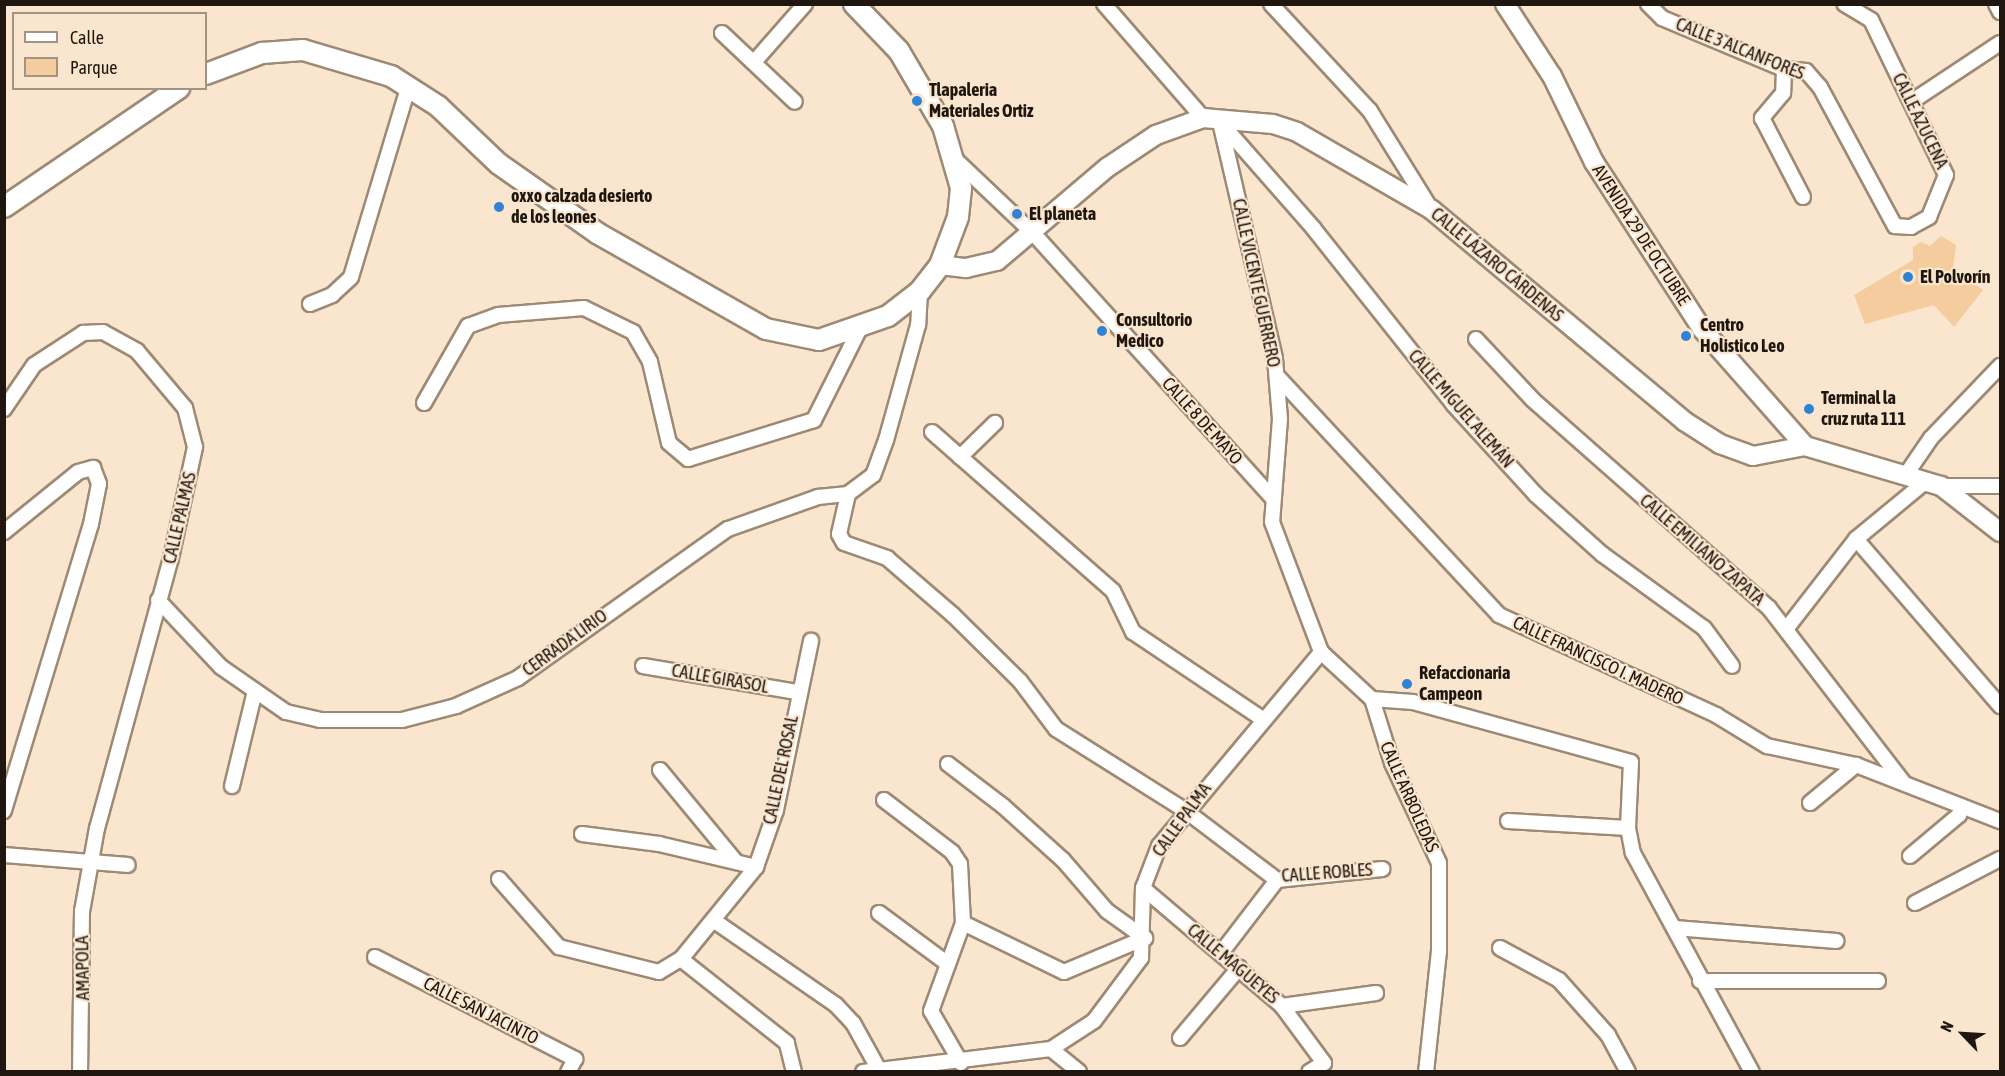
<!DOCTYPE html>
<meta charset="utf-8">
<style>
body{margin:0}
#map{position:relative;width:2005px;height:1076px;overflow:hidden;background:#fae5ce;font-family:"Asap Condensed",sans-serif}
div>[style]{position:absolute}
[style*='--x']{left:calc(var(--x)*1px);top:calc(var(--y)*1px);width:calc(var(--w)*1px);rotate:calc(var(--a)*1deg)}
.green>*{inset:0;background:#f5cc9d}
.roads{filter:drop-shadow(2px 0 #9d8a74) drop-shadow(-2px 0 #9d8a74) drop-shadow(0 2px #9d8a74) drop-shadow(0 -2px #9d8a74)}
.minor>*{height:14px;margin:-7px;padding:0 7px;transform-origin:7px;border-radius:7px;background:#fff}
.tertiary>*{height:18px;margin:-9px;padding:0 9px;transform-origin:9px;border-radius:9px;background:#fff}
.secondary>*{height:20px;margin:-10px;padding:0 10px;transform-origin:10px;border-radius:10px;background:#fff}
.dots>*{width:16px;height:16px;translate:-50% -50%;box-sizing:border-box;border:3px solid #fae5ce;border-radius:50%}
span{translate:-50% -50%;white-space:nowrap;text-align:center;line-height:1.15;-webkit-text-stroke:4.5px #fae5ce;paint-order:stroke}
.street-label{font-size:18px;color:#1f170f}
.poi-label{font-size:18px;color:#1f170f;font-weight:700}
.left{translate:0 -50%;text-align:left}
.frame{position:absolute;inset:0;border:6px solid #1f170f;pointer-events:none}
.legend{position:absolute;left:12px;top:12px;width:195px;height:78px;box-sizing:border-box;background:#fae5ce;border:2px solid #a29382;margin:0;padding:8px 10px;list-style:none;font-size:18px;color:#1f170f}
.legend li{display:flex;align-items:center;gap:12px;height:30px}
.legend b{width:30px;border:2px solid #a29382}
.north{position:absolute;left:1933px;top:1004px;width:60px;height:60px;-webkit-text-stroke:4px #fae5ce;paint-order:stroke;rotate:295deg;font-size:16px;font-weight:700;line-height:24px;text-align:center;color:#1f170f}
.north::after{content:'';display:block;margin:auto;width:21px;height:27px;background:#1f170f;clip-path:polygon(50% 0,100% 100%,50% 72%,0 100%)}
</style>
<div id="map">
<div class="green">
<i style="clip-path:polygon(1941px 236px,1956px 245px,1953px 269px,1983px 290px,1954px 327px,1934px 305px,1865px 324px,1854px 295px,1913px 260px,1913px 247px,1921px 242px,1930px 246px)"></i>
</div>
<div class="roads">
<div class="minor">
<i style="--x:1104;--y:4;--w:151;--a:49"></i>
<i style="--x:1271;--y:4;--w:146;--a:47.2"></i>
<i style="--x:1370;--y:111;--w:115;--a:58.1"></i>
<i style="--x:1648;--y:4;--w:20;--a:45"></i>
<i style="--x:1662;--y:18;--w:132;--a:22.7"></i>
<i style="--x:1784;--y:69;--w:22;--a:5"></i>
<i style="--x:1806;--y:71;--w:21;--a:49"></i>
<i style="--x:1820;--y:87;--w:158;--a:61.7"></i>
<i style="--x:1895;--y:226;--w:16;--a:4"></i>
<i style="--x:1911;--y:227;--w:21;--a:-29"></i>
<i style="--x:1929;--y:217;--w:45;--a:-68"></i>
<i style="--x:1946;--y:175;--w:172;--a:-115.8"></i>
<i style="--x:1871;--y:20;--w:31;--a:-149"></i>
<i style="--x:1996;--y:4;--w:9;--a:63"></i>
<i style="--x:722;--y:33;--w:100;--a:43.4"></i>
<i style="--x:755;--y:61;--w:76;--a:-48.7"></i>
<i style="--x:1784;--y:69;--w:24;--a:92"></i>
<i style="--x:1783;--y:93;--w:33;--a:130"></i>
<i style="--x:1762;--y:118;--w:89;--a:62.6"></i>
<i style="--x:1911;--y:102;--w:107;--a:-33.5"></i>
<i style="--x:1220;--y:122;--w:243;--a:76.9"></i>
<i style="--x:1275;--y:359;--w:60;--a:85.2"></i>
<i style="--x:1280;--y:419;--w:103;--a:94.4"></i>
<i style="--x:1272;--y:522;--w:139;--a:69.3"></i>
<i style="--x:1321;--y:652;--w:69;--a:42.7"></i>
<i style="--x:1372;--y:699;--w:67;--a:72.6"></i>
<i style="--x:1392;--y:763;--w:110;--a:64.8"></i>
<i style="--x:1439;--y:863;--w:88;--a:90"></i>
<i style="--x:1439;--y:951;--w:122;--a:96.1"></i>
<i style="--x:1221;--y:123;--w:141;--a:48.7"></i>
<i style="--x:1314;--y:229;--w:223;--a:51.5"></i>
<i style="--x:1453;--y:404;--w:123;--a:47.6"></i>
<i style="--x:1536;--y:495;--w:89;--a:41.8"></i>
<i style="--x:1602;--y:554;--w:126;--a:36"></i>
<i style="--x:1704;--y:628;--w:47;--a:53.6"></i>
<i style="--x:957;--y:161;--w:105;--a:43.5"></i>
<i style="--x:1033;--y:233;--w:358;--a:47.9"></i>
<i style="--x:920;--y:291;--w:34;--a:93"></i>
<i style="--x:918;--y:325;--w:119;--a:105.5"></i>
<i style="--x:886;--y:440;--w:37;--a:110"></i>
<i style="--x:873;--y:475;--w:31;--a:143"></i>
<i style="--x:848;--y:494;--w:41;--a:102.7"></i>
<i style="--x:839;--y:534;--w:10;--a:61"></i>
<i style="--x:844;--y:543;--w:46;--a:19.2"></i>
<i style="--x:887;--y:558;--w:87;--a:40.8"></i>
<i style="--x:953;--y:615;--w:94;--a:44.6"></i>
<i style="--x:1020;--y:681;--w:60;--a:53.1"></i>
<i style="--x:1056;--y:729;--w:154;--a:32.2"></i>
<i style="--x:1186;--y:811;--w:114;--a:37.2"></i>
<i style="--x:1277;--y:880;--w:106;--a:-6"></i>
<i style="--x:310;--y:304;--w:24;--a:-22"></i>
<i style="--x:332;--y:295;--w:26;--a:-43"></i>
<i style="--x:351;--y:277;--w:201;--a:-73.2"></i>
<i style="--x:1476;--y:339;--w:83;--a:46.9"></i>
<i style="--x:1533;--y:400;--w:315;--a:41.4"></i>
<i style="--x:1769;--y:608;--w:221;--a:52.4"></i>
<i style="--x:1277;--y:376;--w:326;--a:47.1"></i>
<i style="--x:1499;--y:615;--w:239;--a:24.7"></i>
<i style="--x:1716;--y:715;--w:60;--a:31.3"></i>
<i style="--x:1767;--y:746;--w:91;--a:12.1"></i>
<i style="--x:1856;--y:765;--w:155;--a:21.3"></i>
<i style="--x:424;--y:403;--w:89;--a:-60.3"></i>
<i style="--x:468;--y:326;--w:32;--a:-20"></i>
<i style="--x:498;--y:315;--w:86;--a:-4.7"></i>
<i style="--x:584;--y:308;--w:55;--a:26.1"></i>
<i style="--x:633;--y:332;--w:34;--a:60"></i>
<i style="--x:650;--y:362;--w:83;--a:76.8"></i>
<i style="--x:669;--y:443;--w:25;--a:40"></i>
<i style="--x:688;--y:459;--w:132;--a:-17.2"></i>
<i style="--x:814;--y:420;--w:103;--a:-63.4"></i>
<i style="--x:4;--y:409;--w:53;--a:-55.7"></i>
<i style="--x:34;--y:365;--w:59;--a:-33.1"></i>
<i style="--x:83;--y:333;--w:20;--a:-3"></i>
<i style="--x:103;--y:332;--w:39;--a:29"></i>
<i style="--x:137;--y:351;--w:75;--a:49.9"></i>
<i style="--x:185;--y:408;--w:40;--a:75.6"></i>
<i style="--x:195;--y:447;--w:114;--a:102.2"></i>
<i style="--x:171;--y:558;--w:280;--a:105.3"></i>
<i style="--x:97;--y:828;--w:84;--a:100.2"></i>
<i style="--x:82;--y:911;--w:161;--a:90.7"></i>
<i style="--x:932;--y:432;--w:241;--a:41.3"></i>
<i style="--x:1113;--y:591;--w:46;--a:64"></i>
<i style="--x:1133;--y:632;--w:154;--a:33.9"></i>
<i style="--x:960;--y:457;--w:49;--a:-44.2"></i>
<i style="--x:1905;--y:476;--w:46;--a:-55.6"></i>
<i style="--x:1931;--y:438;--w:100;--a:-46.2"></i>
<i style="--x:1941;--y:486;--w:59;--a:0"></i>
<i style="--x:4;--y:532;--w:95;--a:-39"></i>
<i style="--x:78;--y:472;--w:16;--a:-15"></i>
<i style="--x:93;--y:468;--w:17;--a:69"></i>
<i style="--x:99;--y:484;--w:41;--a:101.3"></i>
<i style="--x:91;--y:524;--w:300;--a:106.9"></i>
<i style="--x:1856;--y:539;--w:221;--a:49.2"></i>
<i style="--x:158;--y:600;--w:92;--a:46.8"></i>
<i style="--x:221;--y:667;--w:79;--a:34.7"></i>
<i style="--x:286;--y:712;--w:35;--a:13"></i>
<i style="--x:320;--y:720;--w:82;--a:0"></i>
<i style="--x:402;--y:720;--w:56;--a:-14.5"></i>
<i style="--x:456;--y:706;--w:68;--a:-24.3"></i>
<i style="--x:518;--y:678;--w:257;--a:-35.4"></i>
<i style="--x:728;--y:529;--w:96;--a:-19.6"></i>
<i style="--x:818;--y:497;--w:30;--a:-6"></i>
<i style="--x:1787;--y:628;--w:113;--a:-52.2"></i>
<i style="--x:1856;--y:539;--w:89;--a:-39.6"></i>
<i style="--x:643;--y:666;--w:156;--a:9.6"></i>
<i style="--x:1372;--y:699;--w:41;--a:4.2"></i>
<i style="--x:1413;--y:702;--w:226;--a:15.4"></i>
<i style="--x:1631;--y:762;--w:66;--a:92.6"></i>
<i style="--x:1628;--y:828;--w:25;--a:79"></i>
<i style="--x:1633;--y:853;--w:249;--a:61.5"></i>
<i style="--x:948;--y:764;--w:69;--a:37.4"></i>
<i style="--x:1003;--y:806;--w:81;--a:42"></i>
<i style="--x:1063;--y:860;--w:67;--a:49.2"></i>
<i style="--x:1107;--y:911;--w:47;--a:35.4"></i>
<i style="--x:660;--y:770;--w:119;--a:50.4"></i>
<i style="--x:232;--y:786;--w:94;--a:-76.4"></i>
<i style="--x:884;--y:800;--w:86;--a:37.4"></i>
<i style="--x:952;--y:852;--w:14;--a:56"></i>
<i style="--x:960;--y:864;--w:59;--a:87.1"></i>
<i style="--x:963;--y:923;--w:112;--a:25.9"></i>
<i style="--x:1064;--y:972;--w:88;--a:-22.8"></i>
<i style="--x:1810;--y:803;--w:60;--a:-39.6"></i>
<i style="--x:1508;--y:821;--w:120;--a:3.3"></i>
<i style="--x:582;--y:834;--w:78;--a:7.4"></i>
<i style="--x:659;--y:844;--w:100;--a:13.3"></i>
<i style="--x:4;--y:855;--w:124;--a:4.6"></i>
<i style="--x:1910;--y:856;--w:64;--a:-39.9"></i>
<i style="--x:1959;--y:815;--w:9;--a:-72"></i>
<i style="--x:499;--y:879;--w:91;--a:48.6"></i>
<i style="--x:559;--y:947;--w:103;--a:14"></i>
<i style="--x:659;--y:972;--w:26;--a:-31"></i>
<i style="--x:1143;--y:888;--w:182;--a:40.3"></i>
<i style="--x:1282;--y:1006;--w:71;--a:53.6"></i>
<i style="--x:1324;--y:1063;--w:17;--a:149"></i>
<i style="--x:1915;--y:903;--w:96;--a:-27.4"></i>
<i style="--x:879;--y:913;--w:86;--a:36.5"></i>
<i style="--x:716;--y:922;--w:146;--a:34.7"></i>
<i style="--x:836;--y:1005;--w:25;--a:47"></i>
<i style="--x:853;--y:1023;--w:54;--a:61"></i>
<i style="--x:1675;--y:928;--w:162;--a:4.6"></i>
<i style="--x:1500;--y:948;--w:67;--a:28.5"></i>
<i style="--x:1559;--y:980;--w:74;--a:48.3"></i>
<i style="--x:1608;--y:1035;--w:42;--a:61.6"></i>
<i style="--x:1221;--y:953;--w:92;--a:-52.5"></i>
<i style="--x:375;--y:957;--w:225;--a:27"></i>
<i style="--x:575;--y:1059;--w:15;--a:118"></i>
<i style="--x:1700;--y:981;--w:178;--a:0"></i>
<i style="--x:1282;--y:1006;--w:95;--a:-7.9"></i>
<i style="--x:1180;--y:1038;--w:92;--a:-49.9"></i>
<i style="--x:1051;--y:1049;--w:36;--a:39"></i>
<i style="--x:961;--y:1063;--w:60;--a:-120"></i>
<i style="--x:931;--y:1011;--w:94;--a:-70"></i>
<i style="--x:794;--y:1072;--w:30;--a:-104"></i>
<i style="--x:787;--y:1043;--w:135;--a:-141.6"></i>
<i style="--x:681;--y:959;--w:119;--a:-50.8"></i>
<i style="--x:756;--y:867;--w:60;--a:-70.7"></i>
<i style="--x:776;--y:810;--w:173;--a:-78.3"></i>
<i style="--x:863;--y:1072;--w:189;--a:-7"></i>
<i style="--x:1051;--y:1049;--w:51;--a:-33.1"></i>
<i style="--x:1094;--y:1021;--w:79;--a:-53.3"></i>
<i style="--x:1141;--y:958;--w:70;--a:-88.4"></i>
<i style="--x:1143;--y:888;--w:45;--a:-69.1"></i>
<i style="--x:1159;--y:846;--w:253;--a:-50.1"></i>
</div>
<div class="tertiary">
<i style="--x:1505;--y:4;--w:86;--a:56.9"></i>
<i style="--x:1552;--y:76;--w:96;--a:64"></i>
<i style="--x:1594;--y:162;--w:199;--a:57.1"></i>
<i style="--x:1702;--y:329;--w:156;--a:48.6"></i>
<i style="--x:940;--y:265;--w:26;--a:7"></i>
<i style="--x:966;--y:268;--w:32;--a:-13"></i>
<i style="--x:997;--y:261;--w:145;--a:-40.3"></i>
<i style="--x:1108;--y:167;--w:58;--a:-33.7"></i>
<i style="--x:1156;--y:135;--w:50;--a:-19.9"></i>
<i style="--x:1203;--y:118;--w:70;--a:4.9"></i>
<i style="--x:1273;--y:124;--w:25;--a:18"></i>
<i style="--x:1297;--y:132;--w:156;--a:30"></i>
<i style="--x:1432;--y:210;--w:329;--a:39.9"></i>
<i style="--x:1684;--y:421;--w:43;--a:32.6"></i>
<i style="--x:1720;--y:444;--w:35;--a:20"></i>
<i style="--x:1753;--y:456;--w:53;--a:-10.9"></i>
<i style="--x:1805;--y:446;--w:142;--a:16.4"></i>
<i style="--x:1941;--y:486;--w:75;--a:37.9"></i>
</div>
<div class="secondary">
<i style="--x:206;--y:74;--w:60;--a:-20.6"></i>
<i style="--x:262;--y:53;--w:41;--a:-4.2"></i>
<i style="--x:303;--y:50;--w:92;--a:16.5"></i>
<i style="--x:391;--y:76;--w:56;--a:32.6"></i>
<i style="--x:438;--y:106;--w:84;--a:43.6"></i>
<i style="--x:499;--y:164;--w:120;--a:35.1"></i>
<i style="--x:597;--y:233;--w:194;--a:29.6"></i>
<i style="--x:766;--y:329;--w:54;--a:11.7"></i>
<i style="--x:819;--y:340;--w:73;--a:-19.2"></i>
<i style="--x:888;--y:316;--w:41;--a:-38"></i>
<i style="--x:920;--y:291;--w:33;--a:-52"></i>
<i style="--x:940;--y:265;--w:51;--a:-69.4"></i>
<i style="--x:958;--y:217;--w:29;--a:-84"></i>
<i style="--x:961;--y:188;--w:65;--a:-106.2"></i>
<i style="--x:943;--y:126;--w:87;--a:-120.4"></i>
<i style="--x:899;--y:51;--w:65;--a:-133.8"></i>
<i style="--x:4;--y:207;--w:212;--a:-34.2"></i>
</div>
</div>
<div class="dots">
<i style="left:917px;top:101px;background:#3083d2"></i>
<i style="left:499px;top:207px;background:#3083d2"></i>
<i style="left:1017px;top:214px;background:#3083d2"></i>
<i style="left:1908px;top:277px;background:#3083d2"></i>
<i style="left:1102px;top:331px;background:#3083d2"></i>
<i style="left:1686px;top:336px;background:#3083d2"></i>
<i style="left:1809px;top:409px;background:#3083d2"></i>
<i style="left:1407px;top:684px;background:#3083d2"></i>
</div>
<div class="street-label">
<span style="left:1740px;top:49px;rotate:22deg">CALLE 3 ALCANFORES</span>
<span style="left:1920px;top:121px;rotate:64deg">CALLE AZUCENA</span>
<span style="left:1641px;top:235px;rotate:57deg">AVENIDA 29 DE OCTUBRE</span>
<span style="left:1497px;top:265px;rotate:40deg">CALLE LÁZARO CÁRDENAS</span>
<span style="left:1256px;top:283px;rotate:78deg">CALLE VICENTE GUERRERO</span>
<span style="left:1461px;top:409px;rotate:49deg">CALLE MIGUEL ALEMÁN</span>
<span style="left:1202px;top:421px;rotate:48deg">CALLE 8 DE MAYO</span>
<span style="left:180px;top:518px;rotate:-77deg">CALLE PALMAS</span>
<span style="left:1702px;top:550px;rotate:41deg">CALLE EMILIANO ZAPATA</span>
<span style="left:565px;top:643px;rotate:-36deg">CERRADA LIRIO</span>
<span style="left:1598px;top:661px;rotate:25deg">CALLE FRANCISCO I. MADERO</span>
<span style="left:720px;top:679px;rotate:10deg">CALLE GIRASOL</span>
<span style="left:781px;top:770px;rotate:-78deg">CALLE DEL ROSAL</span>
<span style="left:1409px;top:797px;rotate:66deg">CALLE ARBOLEDAS</span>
<span style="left:1182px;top:820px;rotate:-54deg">CALLE PALMA</span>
<span style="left:1327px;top:873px;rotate:-4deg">CALLE ROBLES</span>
<span style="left:1233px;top:964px;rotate:40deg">CALLE MAGUEYES</span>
<span style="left:83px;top:968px;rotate:-91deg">AMAPOLA</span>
<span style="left:481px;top:1011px;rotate:27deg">CALLE SAN JACINTO</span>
</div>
<div class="poi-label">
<span class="left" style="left:929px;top:101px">Tlapaleria<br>Materiales Ortiz</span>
<span class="left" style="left:511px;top:207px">oxxo calzada desierto<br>de los leones</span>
<span class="left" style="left:1029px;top:214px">El planeta</span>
<span class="left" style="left:1920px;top:277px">El Polvorín</span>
<span class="left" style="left:1116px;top:331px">Consultorio<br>Medico</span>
<span class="left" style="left:1700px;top:336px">Centro<br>Holistico Leo</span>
<span class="left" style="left:1821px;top:409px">Terminal la<br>cruz ruta 111</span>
<span class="left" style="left:1419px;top:684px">Refaccionaria<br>Campeon</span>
</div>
<div class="frame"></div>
<ul class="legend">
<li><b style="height:8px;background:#fff"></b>Calle</li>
<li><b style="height:16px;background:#f5cc9d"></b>Parque</li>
</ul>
<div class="north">N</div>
</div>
